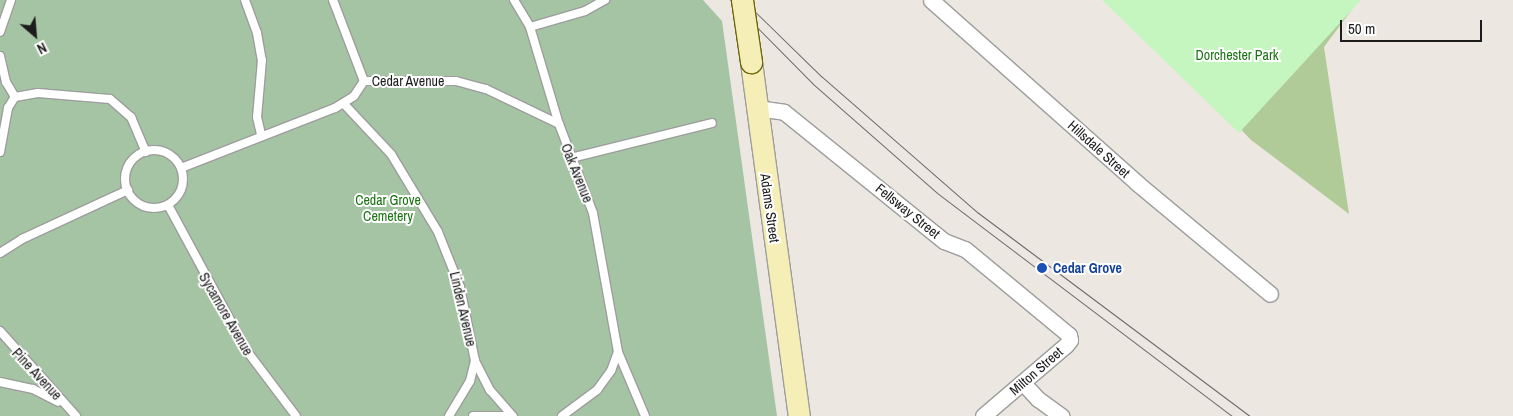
<!DOCTYPE html>
<style>
body{margin:0}
#map{position:relative;width:1513px;height:416px;overflow:hidden;background:#ede7e2;font-family:"Archivo Narrow",sans-serif}
div>[style]{position:absolute}
[style*='--x']{left:calc(var(--x)*1px);top:calc(var(--y)*1px);width:calc(var(--w)*1px);rotate:calc(var(--a)*1deg)}
.forest>*{inset:0;background:#b0ca98}
.cemetery>*{inset:0;background:#a5c4a4}
.park>*{inset:0;background:#c5f6c0}
.roads{filter:drop-shadow(1px 0 #9d9d9d) drop-shadow(-1px 0 #9d9d9d) drop-shadow(0 1px #9d9d9d) drop-shadow(0 -1px #9d9d9d)}
.service>*{height:8px;margin:-4px;padding:0 4px;transform-origin:4px;border-radius:4px;background:#fff}
.service>.ring{margin:-4px;padding:0;box-sizing:content-box;background:none;border:8px solid #fff;border-radius:50%}
.minor>*{height:15px;margin:-7.5px;padding:0 7.5px;transform-origin:7.5px;border-radius:7.5px;background:#fff}
.secondary>*{height:21px;margin:-10.5px;padding:0 10.5px;transform-origin:10.5px;border-radius:10.5px;background:#f6eeb7}
.tram>*{height:1px;margin:-0.5px;padding:0 0.5px;transform-origin:0.5px;border-radius:0.5px;background:#6a6a6a}
.bridges{filter:drop-shadow(1px 0 #6c650a) drop-shadow(-1px 0 #6c650a) drop-shadow(0 1px #6c650a) drop-shadow(0 -1px #6c650a)}
.secondary-bridge>*{height:21px;margin:-10.5px;padding:0 10.5px;transform-origin:10.5px;border-radius:10.5px;background:#f6eeb7}
.dots>*{width:14px;height:14px;translate:-50% -50%;box-sizing:border-box;border:2px solid #fff;border-radius:50%}
span{translate:-50% -50%;white-space:nowrap;text-align:center;line-height:1.15;-webkit-text-stroke:4px #fff;paint-order:stroke}
.park-label{font-size:14px;color:#197310}
.street-label{font-size:14px;color:#1c1c1c}
.transit-label{font-size:14px;color:#164399;font-weight:700}
.left{translate:0 -50%;text-align:left}
.north{position:absolute;left:10px;top:10px;width:50px;height:50px;-webkit-text-stroke:4px #fff;paint-order:stroke;rotate:153deg;font-size:14px;font-weight:700;line-height:20px;text-align:center;color:#1c1c1c}
.north::after{content:'';display:block;margin:auto;width:18px;height:22px;background:#1c1c1c;clip-path:polygon(50% 0,100% 100%,50% 72%,0 100%)}
.scale{position:absolute;left:1340px;top:20px;width:142px;height:22px;box-sizing:border-box;border:2px solid #1c1c1c;border-top:0;padding-left:6px;font-size:15px;line-height:18px;white-space:nowrap;color:#1c1c1c;-webkit-text-stroke:4px #fff;paint-order:stroke}
</style>
<div id="map">
<div class="forest">
<i style="clip-path:polygon(1118px 0,1359px 0,1324px 47px,1349px 214px,1251px 140px)"></i>
</div>
<div class="cemetery">
<i style="clip-path:polygon(0 0,703px 0,722px 21px,777px 416px,0 416px)"></i>
</div>
<div class="park">
<i style="clip-path:polygon(1102px 0,1361px 0,1239px 133px)"></i>
</div>
<div class="roads">
<div class="service">
<i style="--x:245;--y:0;--w:35;--a:70"></i>
<i style="--x:257;--y:33;--w:27;--a:80"></i>
<i style="--x:262;--y:60;--w:57;--a:95"></i>
<i style="--x:257;--y:117;--w:18;--a:77"></i>
<i style="--x:333;--y:0;--w:87;--a:69.1"></i>
<i style="--x:514;--y:0;--w:31;--a:59"></i>
<i style="--x:530;--y:27;--w:101;--a:73.4"></i>
<i style="--x:559;--y:124;--w:95;--a:69.1"></i>
<i style="--x:593;--y:213;--w:141;--a:79.8"></i>
<i style="--x:618;--y:352;--w:69;--a:67.1"></i>
<i style="--x:530;--y:27;--w:57;--a:-16.2"></i>
<i style="--x:585;--y:11;--w:23;--a:-29"></i>
<i style="--x:0;--y:32;--w:34;--a:-71"></i>
<i style="--x:0;--y:56;--w:27;--a:77"></i>
<i style="--x:6;--y:82;--w:17;--a:59"></i>
<i style="--x:15;--y:97;--w:23;--a:-10"></i>
<i style="--x:38;--y:93;--w:72;--a:4.8"></i>
<i style="--x:110;--y:99;--w:28;--a:41"></i>
<i style="--x:131;--y:117;--w:38;--a:67"></i>
<i style="--x:344;--y:104;--w:69;--a:46.8"></i>
<i style="--x:391;--y:154;--w:91;--a:58.9"></i>
<i style="--x:438;--y:232;--w:59;--a:68.2"></i>
<i style="--x:460;--y:287;--w:76;--a:78.5"></i>
<i style="--x:475;--y:361;--w:33;--a:63"></i>
<i style="--x:490;--y:390;--w:35;--a:49"></i>
<i class="ring" style="left:125px;top:150px;width:50px;height:50px"></i>
<i style="--x:0;--y:152;--w:45;--a:-79.7"></i>
<i style="--x:8;--y:108;--w:13;--a:-58"></i>
<i style="--x:571;--y:158;--w:145;--a:-13.9"></i>
<i style="--x:181;--y:168;--w:165;--a:-21.3"></i>
<i style="--x:335;--y:108;--w:22;--a:-32"></i>
<i style="--x:354;--y:96;--w:18;--a:-56"></i>
<i style="--x:364;--y:81;--w:92;--a:0"></i>
<i style="--x:456;--y:81;--w:31;--a:15"></i>
<i style="--x:486;--y:89;--w:81;--a:25.6"></i>
<i style="--x:168;--y:205;--w:166;--a:61.6"></i>
<i style="--x:247;--y:351;--w:81;--a:53"></i>
<i style="--x:0;--y:253;--w:26;--a:-32"></i>
<i style="--x:22;--y:239;--w:117;--a:-24.8"></i>
<i style="--x:0;--y:331;--w:114;--a:48.2"></i>
<i style="--x:0;--y:382;--w:34;--a:12"></i>
<i style="--x:33;--y:389;--w:28;--a:27"></i>
<i style="--x:449;--y:416;--w:41;--a:-59"></i>
<i style="--x:470;--y:381;--w:21;--a:-76"></i>
<i style="--x:473;--y:416;--w:39;--a:0"></i>
<i style="--x:562;--y:416;--w:44;--a:-36.6"></i>
<i style="--x:597;--y:390;--w:24;--a:-54"></i>
<i style="--x:611;--y:371;--w:20;--a:-70"></i>
</div>
<div class="minor">
<i style="--x:931;--y:0;--w:276;--a:41.6"></i>
<i style="--x:1137;--y:183;--w:173;--a:39.8"></i>
<i style="--x:757;--y:108;--w:27;--a:8"></i>
<i style="--x:784;--y:112;--w:206;--a:38.9"></i>
<i style="--x:944;--y:241;--w:22;--a:21"></i>
<i style="--x:965;--y:249;--w:135;--a:39.6"></i>
<i style="--x:1069;--y:335;--w:5;--a:79"></i>
<i style="--x:1070;--y:340;--w:6;--a:129"></i>
<i style="--x:1066;--y:345;--w:109;--a:139.5"></i>
<i style="--x:1023;--y:383;--w:22;--a:47"></i>
<i style="--x:1038;--y:399;--w:29;--a:36"></i>
</div>
<div class="secondary">
<i style="--x:751;--y:62;--w:357;--a:82.3"></i>
</div>
</div>
<div class="tram">
<i style="--x:730;--y:0;--w:118;--a:45.3"></i>
<i style="--x:813;--y:84;--w:165;--a:41.3"></i>
<i style="--x:937;--y:193;--w:370;--a:37.1"></i>
<i style="--x:743;--y:0;--w:109;--a:44.3"></i>
<i style="--x:821;--y:76;--w:207;--a:41.1"></i>
<i style="--x:977;--y:212;--w:341;--a:36.8"></i>
</div>
<div class="bridges">
<div class="secondary-bridge">
<i style="--x:742;--y:0;--w:63;--a:81.7"></i>
</div>
</div>
<div class="dots">
<i style="left:1042px;top:268px;background:#1a4fb4"></i>
</div>
<div class="park-label">
<span style="left:1237px;top:55px">Dorchester Park</span>
<span style="left:388px;top:208px">Cedar Grove<br>Cemetery</span>
</div>
<div class="street-label">
<span style="left:408px;top:81px">Cedar Avenue</span>
<span style="left:1099px;top:149px;rotate:42deg">Hillsdale Street</span>
<span style="left:577px;top:173px;rotate:68deg">Oak Avenue</span>
<span style="left:770px;top:208px;rotate:82deg">Adams Street</span>
<span style="left:908px;top:211px;rotate:39deg">Fellsway Street</span>
<span style="left:463px;top:309px;rotate:77deg">Linden Avenue</span>
<span style="left:226px;top:314px;rotate:60deg">Sycamore Avenue</span>
<span style="left:1036px;top:371px;rotate:-41deg">Milton Street</span>
<span style="left:37px;top:374px;rotate:47deg">Pine Avenue</span>
</div>
<div class="transit-label">
<span class="left" style="left:1053px;top:268px">Cedar Grove</span>
</div>
<div class="north">N</div>
<div class="scale">50 m</div>
</div>
